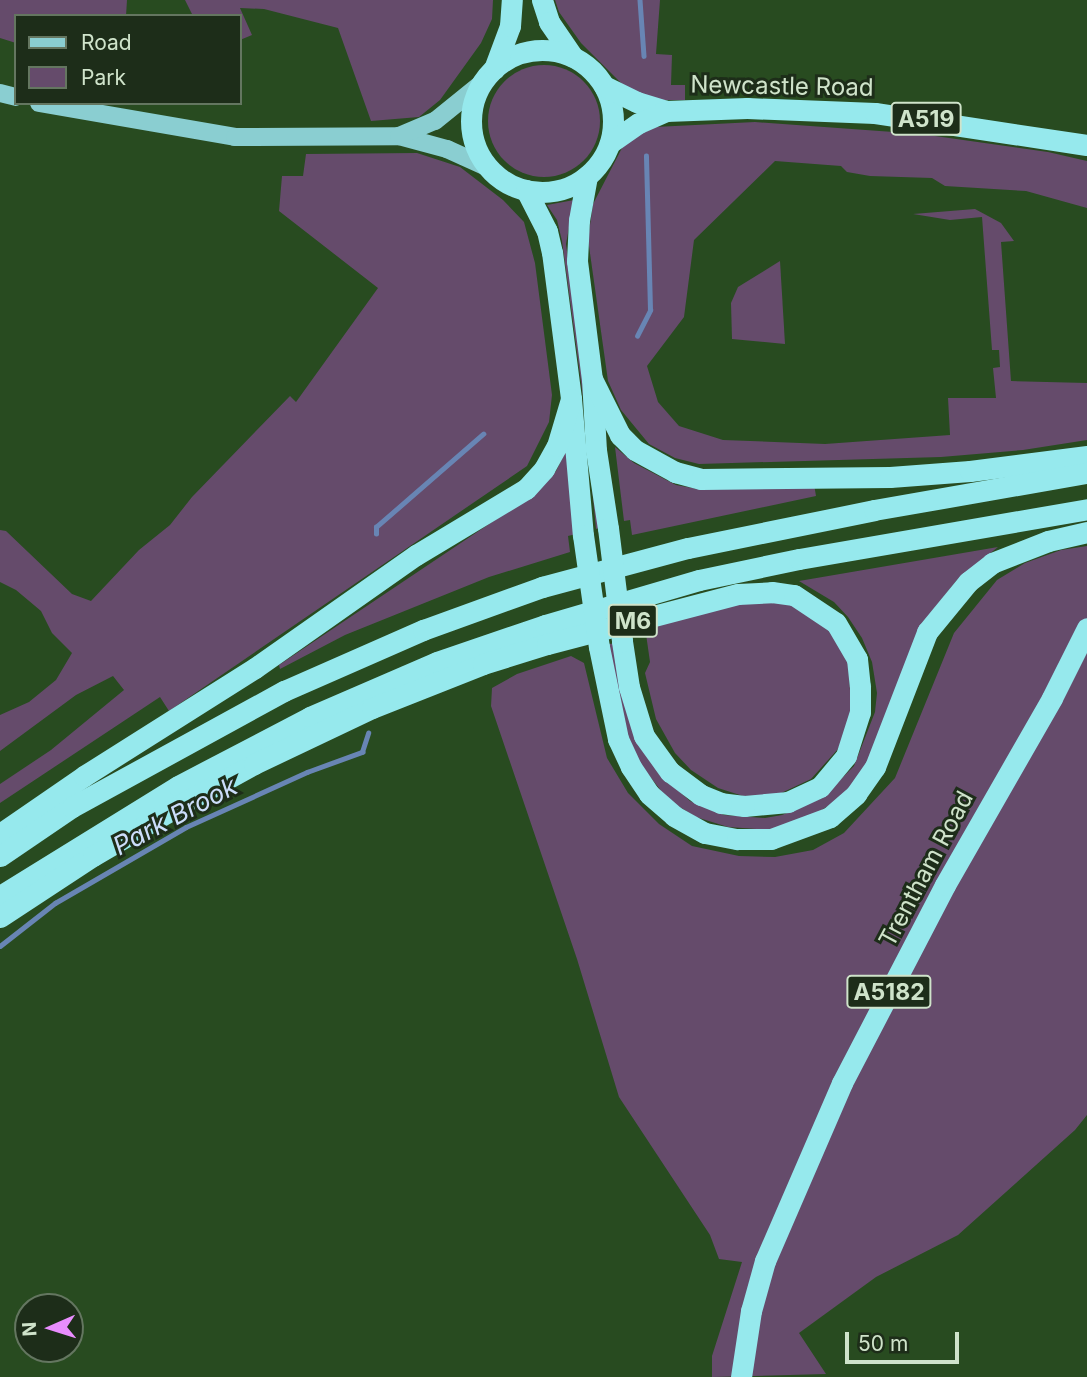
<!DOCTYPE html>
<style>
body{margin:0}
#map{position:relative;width:1087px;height:1377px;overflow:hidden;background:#284b20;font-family:Inter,sans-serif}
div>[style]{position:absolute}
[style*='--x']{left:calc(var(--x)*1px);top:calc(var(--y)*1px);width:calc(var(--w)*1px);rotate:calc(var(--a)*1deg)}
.green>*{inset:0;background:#654b6b}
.round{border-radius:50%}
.stream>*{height:4.5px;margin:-2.25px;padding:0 2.25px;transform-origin:2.25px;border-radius:2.25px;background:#6885b4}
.primary>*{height:18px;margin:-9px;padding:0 9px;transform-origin:9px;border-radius:9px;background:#8aced1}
.highway>*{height:21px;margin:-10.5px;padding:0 10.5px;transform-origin:10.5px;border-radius:10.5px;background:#96e9ed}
.highway>.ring{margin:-10.5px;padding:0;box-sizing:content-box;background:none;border:21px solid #96e9ed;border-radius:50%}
.highway-bridge>*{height:21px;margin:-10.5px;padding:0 10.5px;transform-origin:10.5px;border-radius:10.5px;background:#96e9ed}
span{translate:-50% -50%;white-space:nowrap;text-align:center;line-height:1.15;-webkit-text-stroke:6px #1d2d19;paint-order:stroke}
.shield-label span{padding:2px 5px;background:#1d2d19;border:2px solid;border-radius:5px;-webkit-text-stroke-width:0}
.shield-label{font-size:23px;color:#cfe3ca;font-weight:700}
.street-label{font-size:24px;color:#cfe3ca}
.water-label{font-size:26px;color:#ccddfa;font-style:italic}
.legend{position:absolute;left:14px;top:14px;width:228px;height:91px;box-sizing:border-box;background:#1d2d19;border:2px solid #647660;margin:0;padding:9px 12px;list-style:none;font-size:21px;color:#cfe3ca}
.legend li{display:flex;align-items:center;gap:14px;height:35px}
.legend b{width:35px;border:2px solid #647660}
.north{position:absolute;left:14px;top:1293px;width:70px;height:70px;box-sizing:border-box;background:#1d2d19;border:2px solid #647660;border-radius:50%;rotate:267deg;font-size:19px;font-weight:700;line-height:28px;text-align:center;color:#cfe3ca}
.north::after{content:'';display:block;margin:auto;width:24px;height:32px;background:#e98dfe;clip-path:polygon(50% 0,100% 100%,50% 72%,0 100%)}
.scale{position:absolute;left:845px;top:1332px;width:114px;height:32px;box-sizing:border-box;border:4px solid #cfe3ca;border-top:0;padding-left:9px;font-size:21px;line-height:24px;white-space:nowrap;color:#cfe3ca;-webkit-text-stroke:5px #1d2d19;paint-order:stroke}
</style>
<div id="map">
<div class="green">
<i style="clip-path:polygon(0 0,127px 0,126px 16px,16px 16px,16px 43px,0 38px)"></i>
<i style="clip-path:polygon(185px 0,493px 0,492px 19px,481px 43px,440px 100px,419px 117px,371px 121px,338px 28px,264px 9px,240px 8px,252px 35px,240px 40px,240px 16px,193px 16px)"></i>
<i style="clip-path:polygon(555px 0,660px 0,656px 54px,672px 55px,671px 85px,685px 85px,685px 100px,655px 100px,625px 87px,581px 43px,559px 12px)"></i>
<i class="round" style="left:488px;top:65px;width:112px;height:112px"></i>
<i style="clip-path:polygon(755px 122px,921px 134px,1048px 152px,1087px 161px,1087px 208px,1026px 191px,945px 186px,932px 178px,870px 176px,847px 172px,841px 166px,775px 161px,694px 240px,684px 317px,647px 366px,658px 402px,679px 426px,723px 440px,825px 444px,950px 435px,948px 398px,996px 398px,993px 368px,1000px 367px,999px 350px,992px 350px,982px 217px,950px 220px,913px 214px,975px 209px,1001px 223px,1014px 241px,1001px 242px,1011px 381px,1087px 383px,1087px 440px,1023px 450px,941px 457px,699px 464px,675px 458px,649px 444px,621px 410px,608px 381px,588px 239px,593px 204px,623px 146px,631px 139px,655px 127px)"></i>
<i style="clip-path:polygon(417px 153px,460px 167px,503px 200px,524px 222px,535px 263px,552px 395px,549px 422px,527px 466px,169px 711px,160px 697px,0 803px,0 784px,51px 750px,124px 690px,113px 676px,76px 695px,0 751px,0 715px,29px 702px,56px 680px,72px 653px,52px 633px,41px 611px,16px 590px,0 582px,0 530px,6px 531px,72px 594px,91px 601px,139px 550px,170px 525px,192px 497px,290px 396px,296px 402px,378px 288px,279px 211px,282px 176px,303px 176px,306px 154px)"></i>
<i style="clip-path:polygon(574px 200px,566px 244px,604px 526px,596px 529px,584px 404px,562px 241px,557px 220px,547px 205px)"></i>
<i style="clip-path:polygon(780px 261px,785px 344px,732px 339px,731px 303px,738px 287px)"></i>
<i style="clip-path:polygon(615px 447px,634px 463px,676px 485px,698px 489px,814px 484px,816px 496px,632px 535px,630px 520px,624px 521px)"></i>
<i style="clip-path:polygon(567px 449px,576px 534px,568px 536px,570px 552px,489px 577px,345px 635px,280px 669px,279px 665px,334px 628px,531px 496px,556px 471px)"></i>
<i style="clip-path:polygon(1087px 546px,1087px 1115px,1075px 1130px,958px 1235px,876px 1277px,799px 1333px,826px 1374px,712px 1377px,712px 1356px,742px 1262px,719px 1259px,710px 1235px,619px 1097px,577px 959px,491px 706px,492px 688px,517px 674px,571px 656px,584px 663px,607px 758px,628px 793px,659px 824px,692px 846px,739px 856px,775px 857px,813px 850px,844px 833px,895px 778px,954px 633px,997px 580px,1025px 563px,1061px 550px)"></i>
<i style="clip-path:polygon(998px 547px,957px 580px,921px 625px,864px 772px,836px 801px,812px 816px,771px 830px,728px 827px,696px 817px,678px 806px,662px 792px,641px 765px,625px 729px,617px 699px,609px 644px,619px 643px,672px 785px,690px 801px,724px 815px,765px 818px,782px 815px,822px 798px,854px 766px,875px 712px,877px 693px,872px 662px,862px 638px,848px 617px,834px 602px,799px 581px)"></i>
<i style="clip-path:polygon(746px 602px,782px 602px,795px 606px,828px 626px,849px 661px,851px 721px,838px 749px,811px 779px,777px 795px,743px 796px,718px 788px,691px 770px,675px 753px,656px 719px,645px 673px,650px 662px,645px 627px)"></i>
</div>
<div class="stream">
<i style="--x:640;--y:0;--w:56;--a:85.9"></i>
<i style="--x:637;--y:336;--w:29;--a:-63"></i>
<i style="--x:650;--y:310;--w:154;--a:-91.5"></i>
<i style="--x:376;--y:534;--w:7;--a:-90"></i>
<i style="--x:376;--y:527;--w:142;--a:-41"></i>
<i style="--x:0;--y:946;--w:70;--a:-38"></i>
<i style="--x:55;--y:903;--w:151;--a:-30.1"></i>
<i style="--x:186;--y:827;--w:133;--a:-24.4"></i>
<i style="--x:307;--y:772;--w:59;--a:-20"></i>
<i style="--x:362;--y:752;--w:20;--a:-72"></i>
</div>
<div class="primary">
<i style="--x:0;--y:93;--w:16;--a:14"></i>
<i style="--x:39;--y:103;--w:199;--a:9.8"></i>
<i style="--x:235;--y:137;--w:164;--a:-0.3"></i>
<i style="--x:399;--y:136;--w:50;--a:15.2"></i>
<i style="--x:447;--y:149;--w:46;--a:24.3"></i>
<i style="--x:399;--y:136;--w:39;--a:-23"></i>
<i style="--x:435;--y:121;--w:60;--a:-39"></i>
</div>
<div class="highway">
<i style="--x:542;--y:0;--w:23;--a:72"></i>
<i style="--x:549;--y:22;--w:42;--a:55.6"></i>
<i class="ring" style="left:471px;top:50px;width:121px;height:121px"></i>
<i style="--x:494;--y:69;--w:46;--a:-69.6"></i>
<i style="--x:510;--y:26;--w:26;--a:-86"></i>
<i style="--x:604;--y:86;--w:37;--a:26"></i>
<i style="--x:637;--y:102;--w:30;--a:17"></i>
<i style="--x:666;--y:111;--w:81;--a:-2.1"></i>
<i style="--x:747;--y:108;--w:128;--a:2.2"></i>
<i style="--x:875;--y:113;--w:214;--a:8.6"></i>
<i style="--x:610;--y:143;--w:35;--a:-35"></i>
<i style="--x:639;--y:123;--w:30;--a:-24"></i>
<i style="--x:587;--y:176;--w:45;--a:100.3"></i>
<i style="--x:579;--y:220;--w:41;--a:92.8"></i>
<i style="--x:577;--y:261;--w:119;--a:82.8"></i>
<i style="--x:592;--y:379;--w:71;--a:86.8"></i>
<i style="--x:596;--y:450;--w:79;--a:81.3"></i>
<i style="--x:526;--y:190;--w:46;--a:62.9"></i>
<i style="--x:547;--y:231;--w:22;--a:77"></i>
<i style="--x:552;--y:252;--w:148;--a:82.6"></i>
<i style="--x:571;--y:399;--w:137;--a:85"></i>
<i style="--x:592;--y:379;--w:63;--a:63.4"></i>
<i style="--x:620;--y:435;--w:21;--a:45"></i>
<i style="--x:635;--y:450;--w:46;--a:28.8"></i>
<i style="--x:675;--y:472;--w:27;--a:15"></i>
<i style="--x:701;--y:479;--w:189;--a:-0.6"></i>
<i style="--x:890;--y:477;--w:80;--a:-4.3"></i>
<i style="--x:970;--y:471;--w:118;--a:-7.3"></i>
<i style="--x:599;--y:647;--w:94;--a:78.3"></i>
<i style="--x:618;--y:739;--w:31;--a:65"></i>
<i style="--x:631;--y:767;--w:32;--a:56"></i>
<i style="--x:649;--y:794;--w:33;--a:41"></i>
<i style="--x:674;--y:816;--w:35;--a:29"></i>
<i style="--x:705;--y:833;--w:33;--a:11"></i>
<i style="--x:737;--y:839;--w:34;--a:0"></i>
<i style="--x:771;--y:839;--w:63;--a:-20.4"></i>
<i style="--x:830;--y:817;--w:35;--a:-41"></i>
<i style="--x:856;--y:794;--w:33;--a:-55"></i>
<i style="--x:875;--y:767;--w:145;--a:-68.9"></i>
<i style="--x:927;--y:632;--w:65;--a:-50.6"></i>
<i style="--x:968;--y:582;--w:31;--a:-38"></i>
<i style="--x:992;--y:563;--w:60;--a:-21.4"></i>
<i style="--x:1048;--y:541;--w:40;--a:-13"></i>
<i style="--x:0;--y:834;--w:102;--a:-34.6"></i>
<i style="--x:84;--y:776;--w:202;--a:-32.3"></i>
<i style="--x:255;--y:668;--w:197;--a:-35.1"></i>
<i style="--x:416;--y:555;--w:128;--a:-31"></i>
<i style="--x:526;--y:489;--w:27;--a:-48"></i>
<i style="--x:544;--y:469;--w:26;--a:-61"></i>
<i style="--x:557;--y:446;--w:49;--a:-73.4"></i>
<i style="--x:0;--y:856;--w:87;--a:-34.2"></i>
<i style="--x:72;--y:807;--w:242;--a:-28.7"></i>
<i style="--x:284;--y:691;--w:152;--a:-23.7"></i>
<i style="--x:423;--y:630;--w:127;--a:-19.9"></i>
<i style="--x:542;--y:587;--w:151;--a:-15"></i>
<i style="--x:688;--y:548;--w:190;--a:-11.5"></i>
<i style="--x:874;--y:510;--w:216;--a:-9.9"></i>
<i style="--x:0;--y:896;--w:209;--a:-31.7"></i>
<i style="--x:178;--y:786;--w:149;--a:-27.6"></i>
<i style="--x:310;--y:717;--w:138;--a:-23.4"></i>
<i style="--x:437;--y:662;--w:114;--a:-18.9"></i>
<i style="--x:545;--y:625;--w:160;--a:-16.3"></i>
<i style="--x:699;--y:580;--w:102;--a:-11.9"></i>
<i style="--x:799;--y:559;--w:292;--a:-9.8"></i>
<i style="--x:0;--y:917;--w:111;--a:-33.3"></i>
<i style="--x:93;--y:856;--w:107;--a:-30.4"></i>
<i style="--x:185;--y:802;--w:79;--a:-28.8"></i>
<i style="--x:254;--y:764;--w:131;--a:-25.4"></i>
<i style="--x:372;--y:708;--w:119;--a:-21.6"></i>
<i style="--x:483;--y:664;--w:67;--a:-17.4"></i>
<i style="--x:547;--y:644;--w:197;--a:-14.7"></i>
<i style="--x:738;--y:594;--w:34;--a:-3"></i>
<i style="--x:772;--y:592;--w:22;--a:8"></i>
<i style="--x:794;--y:595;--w:50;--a:33.7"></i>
<i style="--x:836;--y:623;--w:42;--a:59.7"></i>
<i style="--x:857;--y:659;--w:27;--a:84"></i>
<i style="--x:860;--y:686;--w:26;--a:90"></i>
<i style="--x:860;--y:712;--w:46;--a:107.7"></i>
<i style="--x:846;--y:756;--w:40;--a:130"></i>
<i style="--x:820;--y:787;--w:35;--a:155"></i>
<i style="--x:788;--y:802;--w:44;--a:174.8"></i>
<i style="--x:744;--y:806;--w:23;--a:-173"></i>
<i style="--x:721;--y:803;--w:22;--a:-158"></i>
<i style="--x:701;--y:795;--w:39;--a:-143"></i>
<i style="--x:670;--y:772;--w:44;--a:-125.8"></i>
<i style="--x:644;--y:736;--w:51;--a:-107"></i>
<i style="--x:629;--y:687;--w:47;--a:-98.7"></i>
<i style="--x:741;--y:1377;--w:67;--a:-81.4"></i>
<i style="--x:751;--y:1311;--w:52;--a:-74.4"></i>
<i style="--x:765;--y:1261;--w:194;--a:-66.6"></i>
<i style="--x:842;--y:1083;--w:223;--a:-62.5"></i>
<i style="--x:945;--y:885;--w:215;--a:-60.2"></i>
<i style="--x:1052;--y:698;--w:78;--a:-63.4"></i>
</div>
<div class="highway-bridge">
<i style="--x:608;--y:528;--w:114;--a:82.9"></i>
<i style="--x:583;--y:535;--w:113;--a:81.9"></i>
</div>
<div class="shield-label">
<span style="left:926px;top:119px">A519</span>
<span style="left:633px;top:621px">M6</span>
<span style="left:889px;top:992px">A5182</span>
</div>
<div class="street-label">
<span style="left:782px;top:86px;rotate:1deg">Newcastle Road</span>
<span style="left:926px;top:869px;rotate:-62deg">Trentham Road</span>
</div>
<div class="water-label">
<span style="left:175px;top:816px;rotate:-28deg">Park Brook</span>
</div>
<ul class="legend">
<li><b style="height:9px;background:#8aced1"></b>Road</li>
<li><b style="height:19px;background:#654b6b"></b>Park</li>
</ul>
<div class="north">N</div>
<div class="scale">50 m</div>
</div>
